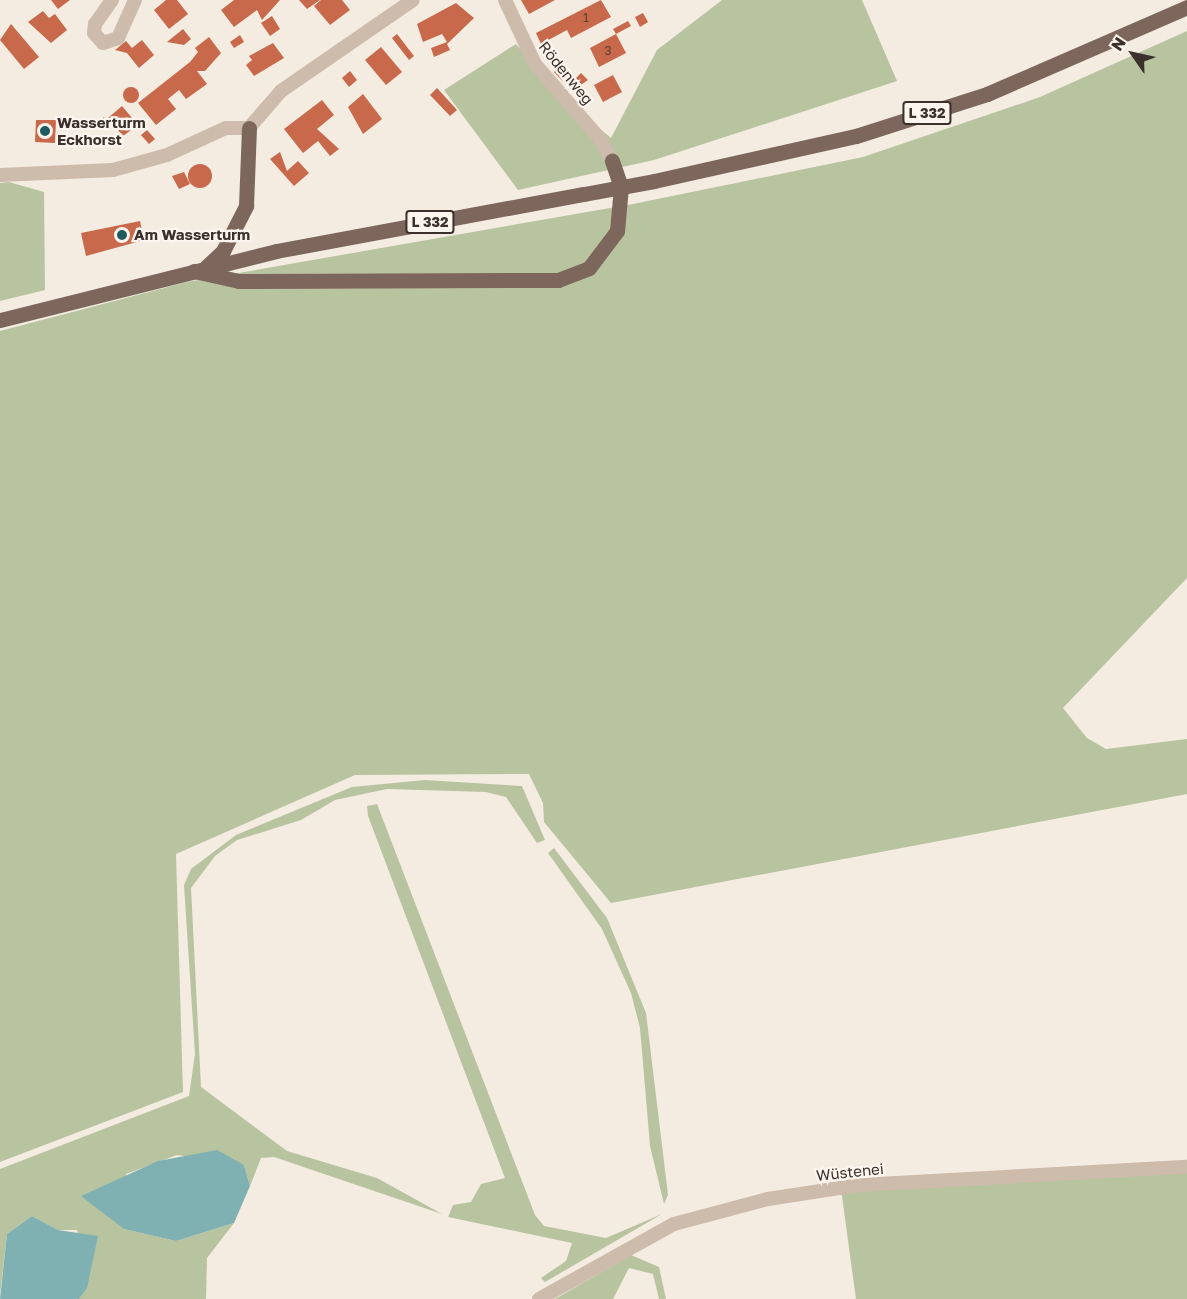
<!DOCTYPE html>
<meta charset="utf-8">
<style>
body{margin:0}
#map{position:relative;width:1187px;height:1299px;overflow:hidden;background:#f4ebe1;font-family:"Golos Text",sans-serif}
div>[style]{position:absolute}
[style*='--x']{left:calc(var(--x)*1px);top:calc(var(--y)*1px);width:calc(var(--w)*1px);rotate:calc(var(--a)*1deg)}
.green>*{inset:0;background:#b8c4a0}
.water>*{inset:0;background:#7fb0b2}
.building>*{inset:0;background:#c8694b}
.round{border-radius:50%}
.street>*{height:14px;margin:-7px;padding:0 7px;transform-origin:7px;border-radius:7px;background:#cdbbac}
.primary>*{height:15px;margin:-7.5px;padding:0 7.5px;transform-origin:7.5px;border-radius:7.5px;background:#7d675c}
.primary-bridge>*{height:15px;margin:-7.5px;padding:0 7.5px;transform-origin:7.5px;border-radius:7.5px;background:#7d675c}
.dots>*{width:16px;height:16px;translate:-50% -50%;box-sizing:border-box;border:3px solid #fbf5ee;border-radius:50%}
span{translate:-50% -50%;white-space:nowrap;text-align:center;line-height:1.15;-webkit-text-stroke:4.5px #fbf5ee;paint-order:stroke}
.number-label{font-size:12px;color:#5e3e33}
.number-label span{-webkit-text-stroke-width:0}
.shield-label span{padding:2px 4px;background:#fbf5ee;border:2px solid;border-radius:4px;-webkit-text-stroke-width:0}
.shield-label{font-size:14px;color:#3b302b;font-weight:700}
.street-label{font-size:15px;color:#3b302b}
.poi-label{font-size:15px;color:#3b302b;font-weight:700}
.left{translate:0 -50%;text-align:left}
.north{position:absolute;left:1103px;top:24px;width:60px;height:60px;-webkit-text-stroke:4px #fbf5ee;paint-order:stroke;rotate:304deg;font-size:16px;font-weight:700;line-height:24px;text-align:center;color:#3b302b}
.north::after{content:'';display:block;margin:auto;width:21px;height:27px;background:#3b302b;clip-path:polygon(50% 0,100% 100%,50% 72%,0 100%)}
</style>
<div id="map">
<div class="green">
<i style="clip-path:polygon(722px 0,862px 0,897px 81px,654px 160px,518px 190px,444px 90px,516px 44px,558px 94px,611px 138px,657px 50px)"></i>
<i style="clip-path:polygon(1187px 31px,1187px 578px,1063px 708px,1087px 738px,1106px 749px,1187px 739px,1187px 794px,611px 903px,544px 822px,543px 803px,529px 774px,355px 775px,176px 854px,183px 1092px,0 1162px,0 331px,187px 282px,633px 204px,863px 157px,1040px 97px)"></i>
<i style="clip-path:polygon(9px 182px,44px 192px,45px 290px,0 301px,0 183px)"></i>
<i style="clip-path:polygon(425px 780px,522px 786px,545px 840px,537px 843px,506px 797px,486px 792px,387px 789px,335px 800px,301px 820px,237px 840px,215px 856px,191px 888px,201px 1087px,287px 1151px,377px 1178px,442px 1214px,274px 1157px,261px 1158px,250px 1186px,244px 1165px,177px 1155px,126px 1174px,124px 1229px,176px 1241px,234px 1223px,207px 1258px,206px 1299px,79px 1299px,87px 1287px,77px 1230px,58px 1230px,32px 1216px,7px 1234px,0 1295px,0 1169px,189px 1096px,195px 1054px,184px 885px,191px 869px,236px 835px,352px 787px)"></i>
<i style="clip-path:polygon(377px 804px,535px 1215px,544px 1226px,606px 1238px,662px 1214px,545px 1282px,541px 1278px,566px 1261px,572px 1243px,448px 1217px,453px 1205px,471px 1202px,481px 1184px,505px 1178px,368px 816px,367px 806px)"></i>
<i style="clip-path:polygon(554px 848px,607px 918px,646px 1013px,668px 1195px,664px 1204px,650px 1146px,640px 1028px,631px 993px,602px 929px,548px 853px)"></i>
<i style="clip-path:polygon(1187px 1162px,1187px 1299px,856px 1299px,841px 1189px)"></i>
<i style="clip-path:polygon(631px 1255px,659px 1267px,666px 1299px,659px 1299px,653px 1274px,629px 1268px,613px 1299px,555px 1299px)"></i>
</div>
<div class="water">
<i style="clip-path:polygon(217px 1150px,244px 1165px,250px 1186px,234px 1223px,176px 1241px,124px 1229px,81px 1196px,158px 1161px)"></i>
<i style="clip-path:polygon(32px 1216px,58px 1230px,98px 1236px,87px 1288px,79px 1299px,0 1299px,7px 1234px)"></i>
</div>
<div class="building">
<i style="clip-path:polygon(51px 0,70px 0,58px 9px)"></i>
<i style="clip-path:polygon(166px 0,177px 0,188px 14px,169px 29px,154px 10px)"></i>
<i style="clip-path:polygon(234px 0,280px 0,262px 20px,257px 10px,234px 27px,221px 10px)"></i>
<i style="clip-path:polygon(299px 0,320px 0,307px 9px)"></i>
<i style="clip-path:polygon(321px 0,342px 0,350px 10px,330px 25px,314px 6px)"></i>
<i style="clip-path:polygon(521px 0,555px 0,529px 14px)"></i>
<i style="clip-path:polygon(601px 0,611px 17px,571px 38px,567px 30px,541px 44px,536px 33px)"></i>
<i style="clip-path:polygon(456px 3px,474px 18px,447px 44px,450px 50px,434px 57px,431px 48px,447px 42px,442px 34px,423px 42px,417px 24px)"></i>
<i style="clip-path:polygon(43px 11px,49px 18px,55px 14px,67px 30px,51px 43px,28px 22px)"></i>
<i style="clip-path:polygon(643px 13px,648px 22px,640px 27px,635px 17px)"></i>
<i style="clip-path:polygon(272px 16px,280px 29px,270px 36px,261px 23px)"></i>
<i style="clip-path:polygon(628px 21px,631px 26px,616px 34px,613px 29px)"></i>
<i style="clip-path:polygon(11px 24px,39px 57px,24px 69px,0 40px)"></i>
<i style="clip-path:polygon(183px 29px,191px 39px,184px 45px,167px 42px)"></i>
<i style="clip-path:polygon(397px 34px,414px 56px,409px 60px,392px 38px)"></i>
<i style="clip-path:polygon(616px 34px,626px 53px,599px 67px,590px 48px)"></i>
<i style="clip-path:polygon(240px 35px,244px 42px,234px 48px,230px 42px)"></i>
<i style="clip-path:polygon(209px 37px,221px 53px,205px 71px,197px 71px,207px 84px,186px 99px,179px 90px,168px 99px,176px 109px,156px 125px,138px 103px,190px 62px,198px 52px,195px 48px)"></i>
<i style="clip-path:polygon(142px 40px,154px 55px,139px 68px,127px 53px,115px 50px,126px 41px,132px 48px)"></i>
<i style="clip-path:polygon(273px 43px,284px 58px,254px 76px,246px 65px,252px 60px,249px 56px)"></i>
<i style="clip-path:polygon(381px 47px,402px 72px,386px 85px,365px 60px)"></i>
<i style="clip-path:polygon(563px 64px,576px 78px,581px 73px,588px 80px,572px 91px,554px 72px)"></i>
<i style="clip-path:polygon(350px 71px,357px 80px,349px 87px,342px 78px)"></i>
<i style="clip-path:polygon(613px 75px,622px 92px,603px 102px,594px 85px)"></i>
<i class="round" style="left:123px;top:87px;width:16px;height:16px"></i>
<i style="clip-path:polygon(437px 88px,457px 110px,450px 116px,430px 95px)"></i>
<i style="clip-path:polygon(363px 94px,382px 119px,363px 134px,348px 107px)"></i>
<i style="clip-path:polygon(322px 100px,334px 115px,317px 129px,339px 149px,330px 156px,318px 141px,303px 153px,284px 129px)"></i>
<i style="clip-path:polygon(122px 106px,138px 125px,123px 136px,108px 118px)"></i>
<i style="clip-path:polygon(104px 117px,110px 124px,103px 129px,98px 122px)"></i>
<i style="clip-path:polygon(36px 120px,56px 120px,55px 143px,35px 142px)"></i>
<i style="clip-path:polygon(147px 130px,155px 139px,149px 144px,141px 135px)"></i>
<i style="clip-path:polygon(280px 152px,287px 171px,298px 161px,309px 173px,294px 186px,270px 159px)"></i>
<i class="round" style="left:188px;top:164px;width:24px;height:24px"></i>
<i style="clip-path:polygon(184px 172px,190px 184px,179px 189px,172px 176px)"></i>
<i style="clip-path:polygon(140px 221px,144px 240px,86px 256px,81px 233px)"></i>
</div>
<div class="street">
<i style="--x:112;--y:0;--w:29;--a:125"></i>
<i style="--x:95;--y:24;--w:9;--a:96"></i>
<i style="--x:94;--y:33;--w:13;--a:48"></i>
<i style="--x:103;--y:43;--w:16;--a:-18"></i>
<i style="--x:118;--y:38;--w:42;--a:-65.9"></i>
<i style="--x:505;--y:0;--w:71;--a:64.9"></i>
<i style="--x:535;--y:64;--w:99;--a:49.1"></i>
<i style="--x:600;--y:139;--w:25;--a:61"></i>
<i style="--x:0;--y:175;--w:113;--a:-2.5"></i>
<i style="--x:113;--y:170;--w:56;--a:-15.5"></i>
<i style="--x:167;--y:155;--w:65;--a:-24.6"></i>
<i style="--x:226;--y:128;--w:23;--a:0"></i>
<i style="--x:249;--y:128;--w:49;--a:-49.1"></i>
<i style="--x:281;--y:91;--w:160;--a:-34.6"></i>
<i style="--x:539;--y:1299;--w:154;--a:-29.1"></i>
<i style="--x:674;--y:1224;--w:97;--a:-14.9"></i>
<i style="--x:768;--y:1199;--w:93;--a:-8.7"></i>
<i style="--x:860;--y:1185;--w:327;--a:-3.2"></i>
</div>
<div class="primary">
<i style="--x:654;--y:181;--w:207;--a:-12.6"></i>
<i style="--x:856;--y:136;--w:138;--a:-17.8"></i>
<i style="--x:987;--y:94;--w:218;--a:-23.5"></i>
<i style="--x:206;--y:267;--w:23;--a:-43"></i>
<i style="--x:223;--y:251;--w:51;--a:-62.9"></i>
<i style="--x:246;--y:206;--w:78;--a:-87.8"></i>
<i style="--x:194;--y:271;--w:46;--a:12.5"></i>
<i style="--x:239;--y:281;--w:319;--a:-0.2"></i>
<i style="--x:558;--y:280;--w:33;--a:-21"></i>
<i style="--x:589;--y:268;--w:46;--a:-52.9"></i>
<i style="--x:617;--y:231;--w:44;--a:-84.8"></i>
<i style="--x:621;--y:187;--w:28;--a:-109"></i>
<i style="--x:0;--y:320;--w:284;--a:-14"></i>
<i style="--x:276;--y:251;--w:313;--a:-10.5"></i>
</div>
<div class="primary-bridge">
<i style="--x:584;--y:194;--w:71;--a:-10.5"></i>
</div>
<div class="dots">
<i style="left:45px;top:131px;background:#1f5a5e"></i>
<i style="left:122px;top:235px;background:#1f5a5e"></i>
</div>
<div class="number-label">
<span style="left:586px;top:18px">1</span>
<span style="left:608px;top:51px">3</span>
</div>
<div class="shield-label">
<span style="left:927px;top:113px">L 332</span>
<span style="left:430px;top:222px">L 332</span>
</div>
<div class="street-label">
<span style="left:566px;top:73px;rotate:51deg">Rödenweg</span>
<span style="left:850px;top:1172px;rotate:-6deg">Wüstenei</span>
</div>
<div class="poi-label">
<span class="left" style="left:57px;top:131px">Wasserturm<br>Eckhorst</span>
<span class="left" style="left:134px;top:235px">Am Wasserturm</span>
</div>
<div class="north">N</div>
</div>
